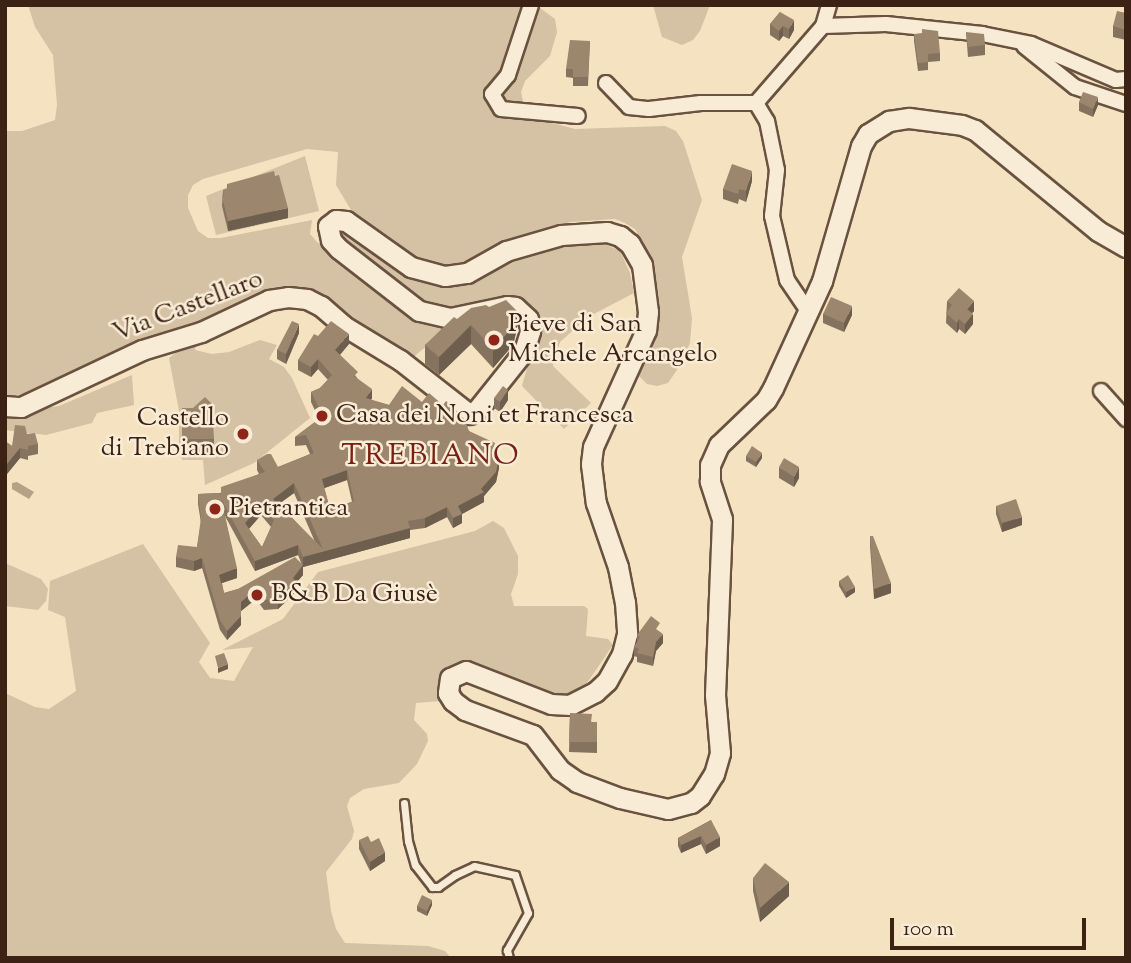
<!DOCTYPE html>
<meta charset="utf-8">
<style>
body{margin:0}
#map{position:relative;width:1131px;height:963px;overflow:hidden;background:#f5e2c0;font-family:"Sorts Mill Goudy",serif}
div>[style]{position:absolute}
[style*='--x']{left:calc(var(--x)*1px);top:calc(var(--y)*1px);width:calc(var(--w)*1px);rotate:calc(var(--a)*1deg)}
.green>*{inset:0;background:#d5c1a3}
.water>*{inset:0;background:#b6a186}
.roads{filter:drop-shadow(2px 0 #6a5240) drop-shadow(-2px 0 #6a5240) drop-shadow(0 2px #6a5240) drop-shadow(0 -2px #6a5240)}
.lane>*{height:7px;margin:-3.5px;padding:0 3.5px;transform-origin:3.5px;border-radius:3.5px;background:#f8ecd6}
.street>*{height:14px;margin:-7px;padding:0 7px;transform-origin:7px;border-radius:7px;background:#f8ecd6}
.secondary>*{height:19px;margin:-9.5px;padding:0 9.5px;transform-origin:9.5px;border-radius:9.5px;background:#f8ecd6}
.wall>*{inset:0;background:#86735f}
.shaded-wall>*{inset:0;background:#6d5e4d}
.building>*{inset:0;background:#9c866e}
.dots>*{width:19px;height:19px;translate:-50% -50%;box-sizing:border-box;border:4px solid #f8ecd6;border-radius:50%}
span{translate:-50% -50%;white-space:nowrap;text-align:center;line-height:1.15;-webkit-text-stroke:5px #f8ecd6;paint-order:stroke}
.street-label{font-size:26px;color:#3b2215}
.poi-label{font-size:26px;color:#3b2215}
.left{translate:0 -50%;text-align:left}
.right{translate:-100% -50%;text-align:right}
.quarter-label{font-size:30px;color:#7a1f14;letter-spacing:2px}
.frame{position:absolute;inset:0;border:7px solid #3b2215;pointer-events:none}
.scale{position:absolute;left:890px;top:918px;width:196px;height:32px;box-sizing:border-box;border:4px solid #3b2215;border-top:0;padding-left:9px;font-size:21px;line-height:24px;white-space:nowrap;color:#3b2215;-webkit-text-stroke:5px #f8ecd6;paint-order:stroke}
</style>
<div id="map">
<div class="green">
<i style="clip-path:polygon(28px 5px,536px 5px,555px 19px,557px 32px,550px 56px,525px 81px,521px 92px,526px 116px,575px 129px,665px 126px,676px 131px,683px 141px,702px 200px,682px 257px,692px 318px,690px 343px,681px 364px,668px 383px,657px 386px,647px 384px,639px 376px,657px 304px,656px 281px,652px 258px,635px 229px,625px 223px,615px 219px,570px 222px,500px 248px,479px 260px,438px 267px,409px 254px,397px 242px,351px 210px,336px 185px,338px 152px,307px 149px,203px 179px,193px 185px,188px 195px,188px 208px,198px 231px,208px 238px,221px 238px,312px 220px,310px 234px,318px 243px,325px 241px,453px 324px,411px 359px,304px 290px,263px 292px,202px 324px,195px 350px,212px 354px,229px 352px,260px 340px,277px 345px,269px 359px,284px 367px,292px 378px,310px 418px,254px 463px,205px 485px,203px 460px,183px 460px,179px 456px,179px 411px,169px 358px,198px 334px,35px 392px,5px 397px,5px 131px,22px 131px,55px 120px,57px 105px,53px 55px,35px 27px)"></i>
<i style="clip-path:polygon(653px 5px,710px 5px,700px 31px,693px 40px,682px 45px,662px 37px)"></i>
<i style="clip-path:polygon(305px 156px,319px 211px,216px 235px,206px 196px)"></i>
<i style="clip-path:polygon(342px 227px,408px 273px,472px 281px,516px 261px,558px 248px,602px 243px,620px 251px,630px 273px,634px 293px,588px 317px,560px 342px,553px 366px,591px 403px,564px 429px,522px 386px,536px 336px,534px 323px,424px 304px,340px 243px,338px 230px)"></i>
<i style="clip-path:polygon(132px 375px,134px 405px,97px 413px,92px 423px,46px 435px,5px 430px,5px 414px,59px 406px)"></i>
<i style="clip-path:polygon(493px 521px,504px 528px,518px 556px,518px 574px,511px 594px,514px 606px,584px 606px,588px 609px,586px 636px,608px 639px,613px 645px,587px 683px,569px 695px,536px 690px,459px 668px,441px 701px,416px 703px,414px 720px,427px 734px,428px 741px,417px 764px,399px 783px,364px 789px,350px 798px,347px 806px,354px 831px,352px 839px,326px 872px,331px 911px,336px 929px,345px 943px,428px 946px,445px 951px,451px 958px,5px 958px,5px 693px,35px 707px,49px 709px,76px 691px,65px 617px,48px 610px,50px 581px,143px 544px,210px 643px,199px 662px,210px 678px,234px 681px,253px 647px,222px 650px,283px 619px,318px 572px,475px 531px)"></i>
<i style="clip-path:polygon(5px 563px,41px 579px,48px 589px,46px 601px,38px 610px,5px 606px)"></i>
</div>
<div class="water">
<i style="clip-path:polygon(17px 482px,34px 492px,29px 499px,12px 489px,12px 483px)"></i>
</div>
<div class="roads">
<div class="lane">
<i style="--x:404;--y:803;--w:38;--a:84"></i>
<i style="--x:408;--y:841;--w:25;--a:74"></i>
<i style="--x:415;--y:865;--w:28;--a:52"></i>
<i style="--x:432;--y:887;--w:6;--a:0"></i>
<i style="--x:438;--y:887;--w:21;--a:-35"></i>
<i style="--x:455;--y:875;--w:21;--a:-25"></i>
<i style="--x:474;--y:866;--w:42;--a:12.4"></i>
<i style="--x:515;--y:875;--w:40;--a:71.1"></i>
<i style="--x:528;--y:913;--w:43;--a:119.6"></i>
<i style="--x:507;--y:950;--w:8;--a:76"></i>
</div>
<div class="street">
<i style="--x:531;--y:5;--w:74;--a:108.2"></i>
<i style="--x:508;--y:75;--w:25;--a:130"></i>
<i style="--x:492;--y:94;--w:17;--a:59"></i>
<i style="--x:501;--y:109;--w:77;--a:5.2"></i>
<i style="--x:823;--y:26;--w:22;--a:-74"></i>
<i style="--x:1024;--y:46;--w:65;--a:38.8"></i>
<i style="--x:1075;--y:87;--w:54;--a:18.4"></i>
<i style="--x:606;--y:83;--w:33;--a:46"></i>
<i style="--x:629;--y:107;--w:20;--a:6"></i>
<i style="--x:649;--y:109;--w:52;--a:-6.6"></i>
<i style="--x:701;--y:103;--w:55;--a:0"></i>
<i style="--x:756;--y:103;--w:21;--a:59"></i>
<i style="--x:767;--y:121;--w:50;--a:78.5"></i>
<i style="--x:777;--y:170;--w:46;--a:96.2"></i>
<i style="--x:772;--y:216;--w:66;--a:76.8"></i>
<i style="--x:787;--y:280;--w:37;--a:56"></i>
<i style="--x:756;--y:103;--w:102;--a:-49"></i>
<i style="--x:823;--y:26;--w:63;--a:-1.8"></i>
<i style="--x:886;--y:24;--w:97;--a:5.9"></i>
<i style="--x:982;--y:34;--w:50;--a:11.5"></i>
<i style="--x:1031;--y:44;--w:92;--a:23"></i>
<i style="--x:1116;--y:80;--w:10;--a:-6"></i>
<i style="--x:1101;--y:391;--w:38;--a:48"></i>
</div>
<div class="secondary">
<i style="--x:5;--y:406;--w:16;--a:4"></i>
<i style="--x:21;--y:407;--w:134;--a:-25.2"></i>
<i style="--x:142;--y:350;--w:62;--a:-17"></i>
<i style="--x:201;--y:332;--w:75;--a:-25.2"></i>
<i style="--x:269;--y:300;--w:19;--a:-9"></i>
<i style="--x:288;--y:297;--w:19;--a:6"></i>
<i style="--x:307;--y:299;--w:16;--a:27"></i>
<i style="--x:321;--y:306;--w:30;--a:41"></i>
<i style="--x:344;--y:326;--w:66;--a:31.3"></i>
<i style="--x:400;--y:360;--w:88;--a:38"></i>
<i style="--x:469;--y:414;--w:9;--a:-27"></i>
<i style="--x:477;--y:410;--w:75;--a:-51.5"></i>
<i style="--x:524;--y:351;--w:21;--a:-73"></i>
<i style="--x:530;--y:331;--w:12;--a:-99"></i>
<i style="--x:528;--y:319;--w:18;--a:-137"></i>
<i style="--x:515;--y:307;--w:8;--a:-173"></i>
<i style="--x:507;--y:306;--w:58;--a:168.1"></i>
<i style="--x:450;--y:318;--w:32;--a:-167"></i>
<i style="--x:419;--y:311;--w:101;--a:-142.2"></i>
<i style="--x:339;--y:249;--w:12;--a:-132"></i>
<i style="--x:331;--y:240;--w:14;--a:-102"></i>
<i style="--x:328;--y:226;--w:10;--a:-37"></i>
<i style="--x:336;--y:220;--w:10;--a:6"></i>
<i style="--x:346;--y:221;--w:80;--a:35.3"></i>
<i style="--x:411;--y:267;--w:35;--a:15"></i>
<i style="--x:445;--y:276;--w:22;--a:-8"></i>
<i style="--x:467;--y:273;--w:45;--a:-29.4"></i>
<i style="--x:506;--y:251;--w:57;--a:-16.2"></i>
<i style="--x:561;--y:235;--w:46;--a:-3.7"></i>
<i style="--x:607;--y:232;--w:14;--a:17"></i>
<i style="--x:620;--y:236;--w:13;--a:39"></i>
<i style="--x:630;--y:244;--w:24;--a:60"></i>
<i style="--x:642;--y:265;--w:47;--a:82.7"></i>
<i style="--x:648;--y:312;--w:18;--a:96"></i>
<i style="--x:646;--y:330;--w:128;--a:114.4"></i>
<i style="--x:593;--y:447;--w:17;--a:97"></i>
<i style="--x:591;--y:464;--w:39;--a:83"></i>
<i style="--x:596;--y:503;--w:68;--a:71"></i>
<i style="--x:618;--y:567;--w:36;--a:79"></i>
<i style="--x:625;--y:602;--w:32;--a:86"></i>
<i style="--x:627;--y:634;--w:21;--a:104"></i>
<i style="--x:622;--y:654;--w:31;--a:119"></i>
<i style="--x:607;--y:681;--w:16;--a:137"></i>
<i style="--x:595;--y:692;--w:28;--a:153"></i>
<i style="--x:570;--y:705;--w:19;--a:-177"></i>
<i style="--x:551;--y:704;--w:91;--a:-158.8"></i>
<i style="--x:466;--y:671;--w:17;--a:156"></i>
<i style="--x:450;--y:678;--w:15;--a:98"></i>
<i style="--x:448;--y:693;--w:9;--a:58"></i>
<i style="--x:453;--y:701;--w:15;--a:37"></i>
<i style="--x:465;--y:710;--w:72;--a:20.2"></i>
<i style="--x:533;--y:735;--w:44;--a:52.4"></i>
<i style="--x:560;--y:770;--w:21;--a:35"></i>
<i style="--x:577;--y:782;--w:46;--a:20.4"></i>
<i style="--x:620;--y:798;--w:49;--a:12.9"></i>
<i style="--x:668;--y:809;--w:24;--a:-15"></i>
<i style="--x:691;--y:803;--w:11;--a:-38"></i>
<i style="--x:700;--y:796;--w:26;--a:-58"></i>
<i style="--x:714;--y:774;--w:22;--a:-74"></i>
<i style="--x:720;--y:753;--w:58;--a:-94.9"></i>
<i style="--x:715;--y:695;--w:176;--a:-87.7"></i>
<i style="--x:722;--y:519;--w:40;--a:-108"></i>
<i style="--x:710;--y:481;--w:16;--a:-90"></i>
<i style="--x:710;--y:465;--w:22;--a:-66"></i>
<i style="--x:719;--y:445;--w:65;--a:-43.8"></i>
<i style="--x:766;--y:400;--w:14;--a:-60"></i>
<i style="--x:773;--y:388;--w:118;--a:-65.4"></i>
<i style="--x:822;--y:281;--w:141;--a:-73.9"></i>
<i style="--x:861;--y:146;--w:14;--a:-60"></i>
<i style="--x:868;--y:134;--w:25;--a:-32"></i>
<i style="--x:889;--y:121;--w:20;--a:-9"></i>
<i style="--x:909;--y:118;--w:53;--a:7.5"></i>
<i style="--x:962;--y:125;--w:14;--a:21"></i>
<i style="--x:975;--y:130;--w:159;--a:39.4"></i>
<i style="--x:1098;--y:231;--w:32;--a:30"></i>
</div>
</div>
<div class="wall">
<i style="clip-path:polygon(780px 12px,794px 30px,789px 39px,783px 36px,779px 41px,770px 35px,770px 24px)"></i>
<i style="clip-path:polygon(1126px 13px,1126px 40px,1113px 37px,1113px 26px)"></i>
<i style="clip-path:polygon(966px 32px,985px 45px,985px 55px,968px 57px)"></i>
<i style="clip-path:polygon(914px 34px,940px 53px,940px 61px,928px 62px,928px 70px,918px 71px,914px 41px)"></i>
<i style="clip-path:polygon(590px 41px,588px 86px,573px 86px,573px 78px,566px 77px,566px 69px)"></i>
<i style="clip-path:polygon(1079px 102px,1098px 105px,1093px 117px,1079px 111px)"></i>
<i style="clip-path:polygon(752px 181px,746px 202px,739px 199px,738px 204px,723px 199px,723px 189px)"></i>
<i style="clip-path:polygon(227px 184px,288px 218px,228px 231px,222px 206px,223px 190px,227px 189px)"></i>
<i style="clip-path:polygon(947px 301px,974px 311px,972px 313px,973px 324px,965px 334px,959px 329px,957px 333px,946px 323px)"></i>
<i style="clip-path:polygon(823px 314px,852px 315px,844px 332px,823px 323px)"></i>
<i style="clip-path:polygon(457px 319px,517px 329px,513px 345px,493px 368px,471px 344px,439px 375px,425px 364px,425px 345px)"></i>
<i style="clip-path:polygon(299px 333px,286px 364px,277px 359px,277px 350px)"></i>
<i style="clip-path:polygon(evenodd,318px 336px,349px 344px,340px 355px,372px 398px,371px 400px,389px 405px,422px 402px,469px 431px,495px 453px,494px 456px,499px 468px,496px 482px,484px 496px,484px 502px,462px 514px,462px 523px,453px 528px,447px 517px,425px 528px,410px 530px,410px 538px,303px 567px,303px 566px,303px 575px,296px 583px,296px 592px,278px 609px,264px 610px,256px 599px,241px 611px,241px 625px,227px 640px,220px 630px,202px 568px,194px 571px,176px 567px,176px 557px,197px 547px,201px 523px,198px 504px,198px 494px,220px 493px,259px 474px,257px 470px,257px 460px,278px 467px,310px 454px,306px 445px,295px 446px,295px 437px,319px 419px,311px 402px,311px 392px,320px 388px,328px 380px,318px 369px,311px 377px,298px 370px,298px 360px,318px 336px,347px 480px,352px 502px,330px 509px,324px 488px,347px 480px,318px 336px,294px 493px,315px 542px,279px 504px,294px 493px,318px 336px,261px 515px,271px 527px,262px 547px,249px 529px,261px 515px,318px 336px,225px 516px,255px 571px,298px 555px,302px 565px,238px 589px,224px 593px,222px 583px,237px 578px,225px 516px)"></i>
<i style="clip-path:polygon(494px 398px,508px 400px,500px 412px,494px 408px)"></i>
<i style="clip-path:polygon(182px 408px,193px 408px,214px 439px,214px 456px,182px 456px)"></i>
<i style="clip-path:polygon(27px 434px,38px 444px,38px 454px,28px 456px,28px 460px,20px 458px,7px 474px,5px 473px,5px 441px,12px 446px)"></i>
<i style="clip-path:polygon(746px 456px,762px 458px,756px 467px,746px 461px)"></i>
<i style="clip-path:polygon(779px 467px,799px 478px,794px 487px,779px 478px)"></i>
<i style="clip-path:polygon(996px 506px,1022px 525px,1002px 532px,996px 514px)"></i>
<i style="clip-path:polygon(870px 536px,891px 593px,874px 599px,870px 546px)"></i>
<i style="clip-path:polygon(839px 581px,855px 592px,846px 598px,839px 586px)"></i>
<i style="clip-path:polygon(660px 632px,663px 643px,656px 651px,653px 666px,637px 662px,637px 657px,634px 656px,634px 647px,637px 642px,637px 635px)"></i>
<i style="clip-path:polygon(570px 713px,592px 722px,597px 722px,597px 753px,569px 752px)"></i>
<i style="clip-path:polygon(711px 820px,720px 846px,706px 854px,701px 844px,681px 853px,678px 846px,678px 838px)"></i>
<i style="clip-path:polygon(359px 840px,385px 861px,370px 871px,359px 849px)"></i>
<i style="clip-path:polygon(753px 878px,789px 896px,760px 922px,753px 891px)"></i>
<i style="clip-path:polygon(432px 905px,427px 916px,417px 911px,417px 906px)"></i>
</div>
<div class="shaded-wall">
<i style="clip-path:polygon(794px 20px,794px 30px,789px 39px,789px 29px)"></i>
<i style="clip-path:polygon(783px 26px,783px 36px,779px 41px,779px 31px)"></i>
<i style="clip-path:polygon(1098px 97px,1098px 105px,1093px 117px,1093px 109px)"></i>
<i style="clip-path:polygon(752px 171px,752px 181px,746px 202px,746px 191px)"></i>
<i style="clip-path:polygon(288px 208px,288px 218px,228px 231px,228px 221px)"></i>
<i style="clip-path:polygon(974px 301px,974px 311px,967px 319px,967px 309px)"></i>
<i style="clip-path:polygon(852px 306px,852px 315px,844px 332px,844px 323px)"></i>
<i style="clip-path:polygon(517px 311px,517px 329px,513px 345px,493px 368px,493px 349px)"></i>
<i style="clip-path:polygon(973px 314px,973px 324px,965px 334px,965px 324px)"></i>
<i style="clip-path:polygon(959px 319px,959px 329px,957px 333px,957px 323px)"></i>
<i style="clip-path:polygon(299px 324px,299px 333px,286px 364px,286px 354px)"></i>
<i style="clip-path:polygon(471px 325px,471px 344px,439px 375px,439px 357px)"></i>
<i style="clip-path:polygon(349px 334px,349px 344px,335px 360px,335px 350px)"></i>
<i style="clip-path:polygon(318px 359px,318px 369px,311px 377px,311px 367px)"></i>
<i style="clip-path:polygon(372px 389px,372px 398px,366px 408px,366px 398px)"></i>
<i style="clip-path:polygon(508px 390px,508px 400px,500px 412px,500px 402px)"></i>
<i style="clip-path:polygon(20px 448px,20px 458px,7px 474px,7px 464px)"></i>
<i style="clip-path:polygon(762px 453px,762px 458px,756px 467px,756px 462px)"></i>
<i style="clip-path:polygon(499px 458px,499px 468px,496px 482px,484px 496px,484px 502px,462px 514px,462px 523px,453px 528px,453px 518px,458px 506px,481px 489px)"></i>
<i style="clip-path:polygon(799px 467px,799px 478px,794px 487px,794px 477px)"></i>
<i style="clip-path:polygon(347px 470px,347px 480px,322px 489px,322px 479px)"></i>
<i style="clip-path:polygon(294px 483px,294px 493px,273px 508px,273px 499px)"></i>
<i style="clip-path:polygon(261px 505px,261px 515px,245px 533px,245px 523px)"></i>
<i style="clip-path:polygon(447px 507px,447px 517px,425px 528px,425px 518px)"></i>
<i style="clip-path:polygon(1022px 517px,1022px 525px,1002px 532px,1002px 523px)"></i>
<i style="clip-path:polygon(410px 528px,410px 538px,303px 567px,303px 557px)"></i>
<i style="clip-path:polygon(298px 545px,298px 555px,255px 571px,255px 561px)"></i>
<i style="clip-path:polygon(202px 558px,202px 568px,194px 571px,194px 561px)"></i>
<i style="clip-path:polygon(303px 565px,303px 575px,296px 583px,296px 592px,278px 609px,278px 599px,293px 578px)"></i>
<i style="clip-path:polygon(237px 568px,237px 578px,219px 584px,219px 575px)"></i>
<i style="clip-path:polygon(891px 583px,891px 593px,874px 599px,874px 589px)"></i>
<i style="clip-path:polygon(855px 587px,855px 592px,846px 598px,846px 592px)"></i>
<i style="clip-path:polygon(256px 589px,256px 599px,241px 611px,241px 602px)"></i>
<i style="clip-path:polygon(241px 616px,241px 625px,227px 640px,227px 631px)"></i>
<i style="clip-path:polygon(663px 634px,663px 643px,656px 651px,653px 666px,653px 657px,656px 642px)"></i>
<i style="clip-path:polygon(228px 664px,228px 669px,218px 673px,218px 668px)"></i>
<i style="clip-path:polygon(701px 836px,701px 844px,681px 853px,681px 845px)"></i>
<i style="clip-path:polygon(720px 837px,720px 846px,706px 854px,706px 845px)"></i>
<i style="clip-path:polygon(385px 852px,385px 861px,370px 871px,370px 862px)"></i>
<i style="clip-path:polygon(789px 882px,789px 896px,760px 922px,760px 908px)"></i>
<i style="clip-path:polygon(432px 900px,432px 905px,427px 916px,427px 911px)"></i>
</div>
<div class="building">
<i style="clip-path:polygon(1117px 11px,1126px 13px,1126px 30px,1113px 26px)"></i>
<i style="clip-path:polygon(780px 12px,794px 20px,789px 29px,783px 26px,779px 31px,770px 24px)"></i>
<i style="clip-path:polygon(922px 29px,938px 31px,940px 53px,928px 54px,928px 62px,918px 63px,914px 34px,922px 33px)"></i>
<i style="clip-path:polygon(966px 32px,984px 34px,985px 45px,968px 47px)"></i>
<i style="clip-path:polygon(570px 40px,590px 41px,588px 77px,573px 77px,573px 69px,566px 69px)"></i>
<i style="clip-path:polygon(1083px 92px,1098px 97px,1093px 109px,1079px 102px)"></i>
<i style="clip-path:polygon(732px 164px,752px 171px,746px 191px,739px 189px,738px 194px,723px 189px)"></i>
<i style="clip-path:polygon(274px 171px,275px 176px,279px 175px,288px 208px,228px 221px,222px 196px,224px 196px,223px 190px,228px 188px,227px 184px)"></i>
<i style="clip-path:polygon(959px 288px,974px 301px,967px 309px,973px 314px,965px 324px,959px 319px,957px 323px,946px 313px,952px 305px,947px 301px)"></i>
<i style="clip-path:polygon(831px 297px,852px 306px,844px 323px,823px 314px)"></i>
<i style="clip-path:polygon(506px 300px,517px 311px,513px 327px,493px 349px,471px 325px,439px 357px,425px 345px,454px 317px,457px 319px,471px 308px,486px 305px,489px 307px)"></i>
<i style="clip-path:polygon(292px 321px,299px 324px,286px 354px,277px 350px)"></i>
<i style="clip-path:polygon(evenodd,331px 321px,349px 334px,335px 350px,358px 372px,354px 376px,372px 389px,366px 398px,389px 405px,402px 386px,422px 402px,429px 393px,443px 405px,446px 401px,454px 408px,465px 420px,469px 431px,495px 443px,491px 455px,499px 458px,496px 472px,481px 489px,484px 492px,458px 506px,462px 514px,453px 518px,447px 507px,425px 518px,408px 521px,410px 528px,303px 557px,298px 545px,255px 561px,221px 499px,237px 568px,219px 575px,224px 593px,238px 589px,295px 557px,303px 565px,293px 578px,296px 582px,278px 599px,264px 600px,256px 589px,241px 602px,241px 616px,227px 631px,220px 620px,202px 558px,194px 561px,176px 557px,178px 545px,197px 547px,201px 518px,198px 494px,220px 493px,221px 496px,221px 487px,265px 472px,257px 460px,267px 454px,271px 454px,278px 467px,314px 453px,306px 435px,295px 437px,323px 416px,311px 392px,320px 388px,332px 375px,318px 359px,311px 367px,298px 360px,314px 334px,318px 336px,331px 321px,347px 470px,354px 501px,330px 509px,322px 479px,347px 470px,331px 321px,294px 483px,323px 549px,273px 499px,294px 483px,331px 321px,261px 505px,274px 520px,262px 547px,245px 523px,261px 505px)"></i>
<i style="clip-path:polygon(503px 386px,508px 390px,500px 402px,494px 398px)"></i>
<i style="clip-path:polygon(205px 397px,212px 404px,214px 439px,182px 439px,182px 408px,193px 408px)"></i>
<i style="clip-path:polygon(15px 425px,25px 426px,27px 434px,35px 433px,38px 444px,28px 446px,28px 450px,20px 448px,7px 464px,5px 463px,5px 441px,12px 446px)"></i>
<i style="clip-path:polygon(752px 446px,762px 453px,756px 462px,746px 456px)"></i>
<i style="clip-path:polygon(784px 458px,799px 467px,794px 477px,779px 467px)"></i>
<i style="clip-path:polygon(1016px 499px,1022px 517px,1002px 523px,996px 506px)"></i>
<i style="clip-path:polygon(870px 536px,873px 536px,891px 583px,874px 589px)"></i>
<i style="clip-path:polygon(848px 575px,855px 587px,846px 592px,839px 581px)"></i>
<i style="clip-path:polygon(651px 616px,660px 623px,656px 629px,663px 634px,656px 642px,653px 657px,637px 653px,639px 649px,634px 647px,640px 637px,637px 635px)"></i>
<i style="clip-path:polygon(224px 653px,228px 664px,218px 668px,215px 656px)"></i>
<i style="clip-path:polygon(570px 713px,592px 714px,591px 722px,597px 722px,597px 742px,569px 742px)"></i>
<i style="clip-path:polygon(711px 820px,720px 837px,706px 845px,701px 836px,681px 845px,678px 838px)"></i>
<i style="clip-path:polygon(368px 836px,371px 842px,379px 838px,385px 852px,370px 862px,359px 840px)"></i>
<i style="clip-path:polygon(765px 863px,789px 882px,760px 908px,753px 878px)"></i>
<i style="clip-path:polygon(422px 895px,432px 900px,427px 911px,417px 906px)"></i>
</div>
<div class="dots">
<i style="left:494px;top:340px;background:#8f2418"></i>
<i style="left:322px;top:416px;background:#8f2418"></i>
<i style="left:243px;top:434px;background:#8f2418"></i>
<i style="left:215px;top:509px;background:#8f2418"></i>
<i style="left:257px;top:595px;background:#8f2418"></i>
</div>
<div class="street-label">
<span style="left:188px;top:307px;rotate:-21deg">Via Castellaro</span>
</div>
<div class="poi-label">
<span class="left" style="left:508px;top:340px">Pieve di San<br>Michele Arcangelo</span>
<span class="left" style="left:336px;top:416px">Casa dei Noni et Francesca</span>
<span class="right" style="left:229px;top:434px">Castello<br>di Trebiano</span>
<span class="left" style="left:229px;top:509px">Pietrantica</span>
<span class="left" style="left:271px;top:595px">B&amp;B Da Giusè</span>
</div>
<div class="quarter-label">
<span style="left:431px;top:457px">TREBIANO</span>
</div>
<div class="frame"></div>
<div class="scale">100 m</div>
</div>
